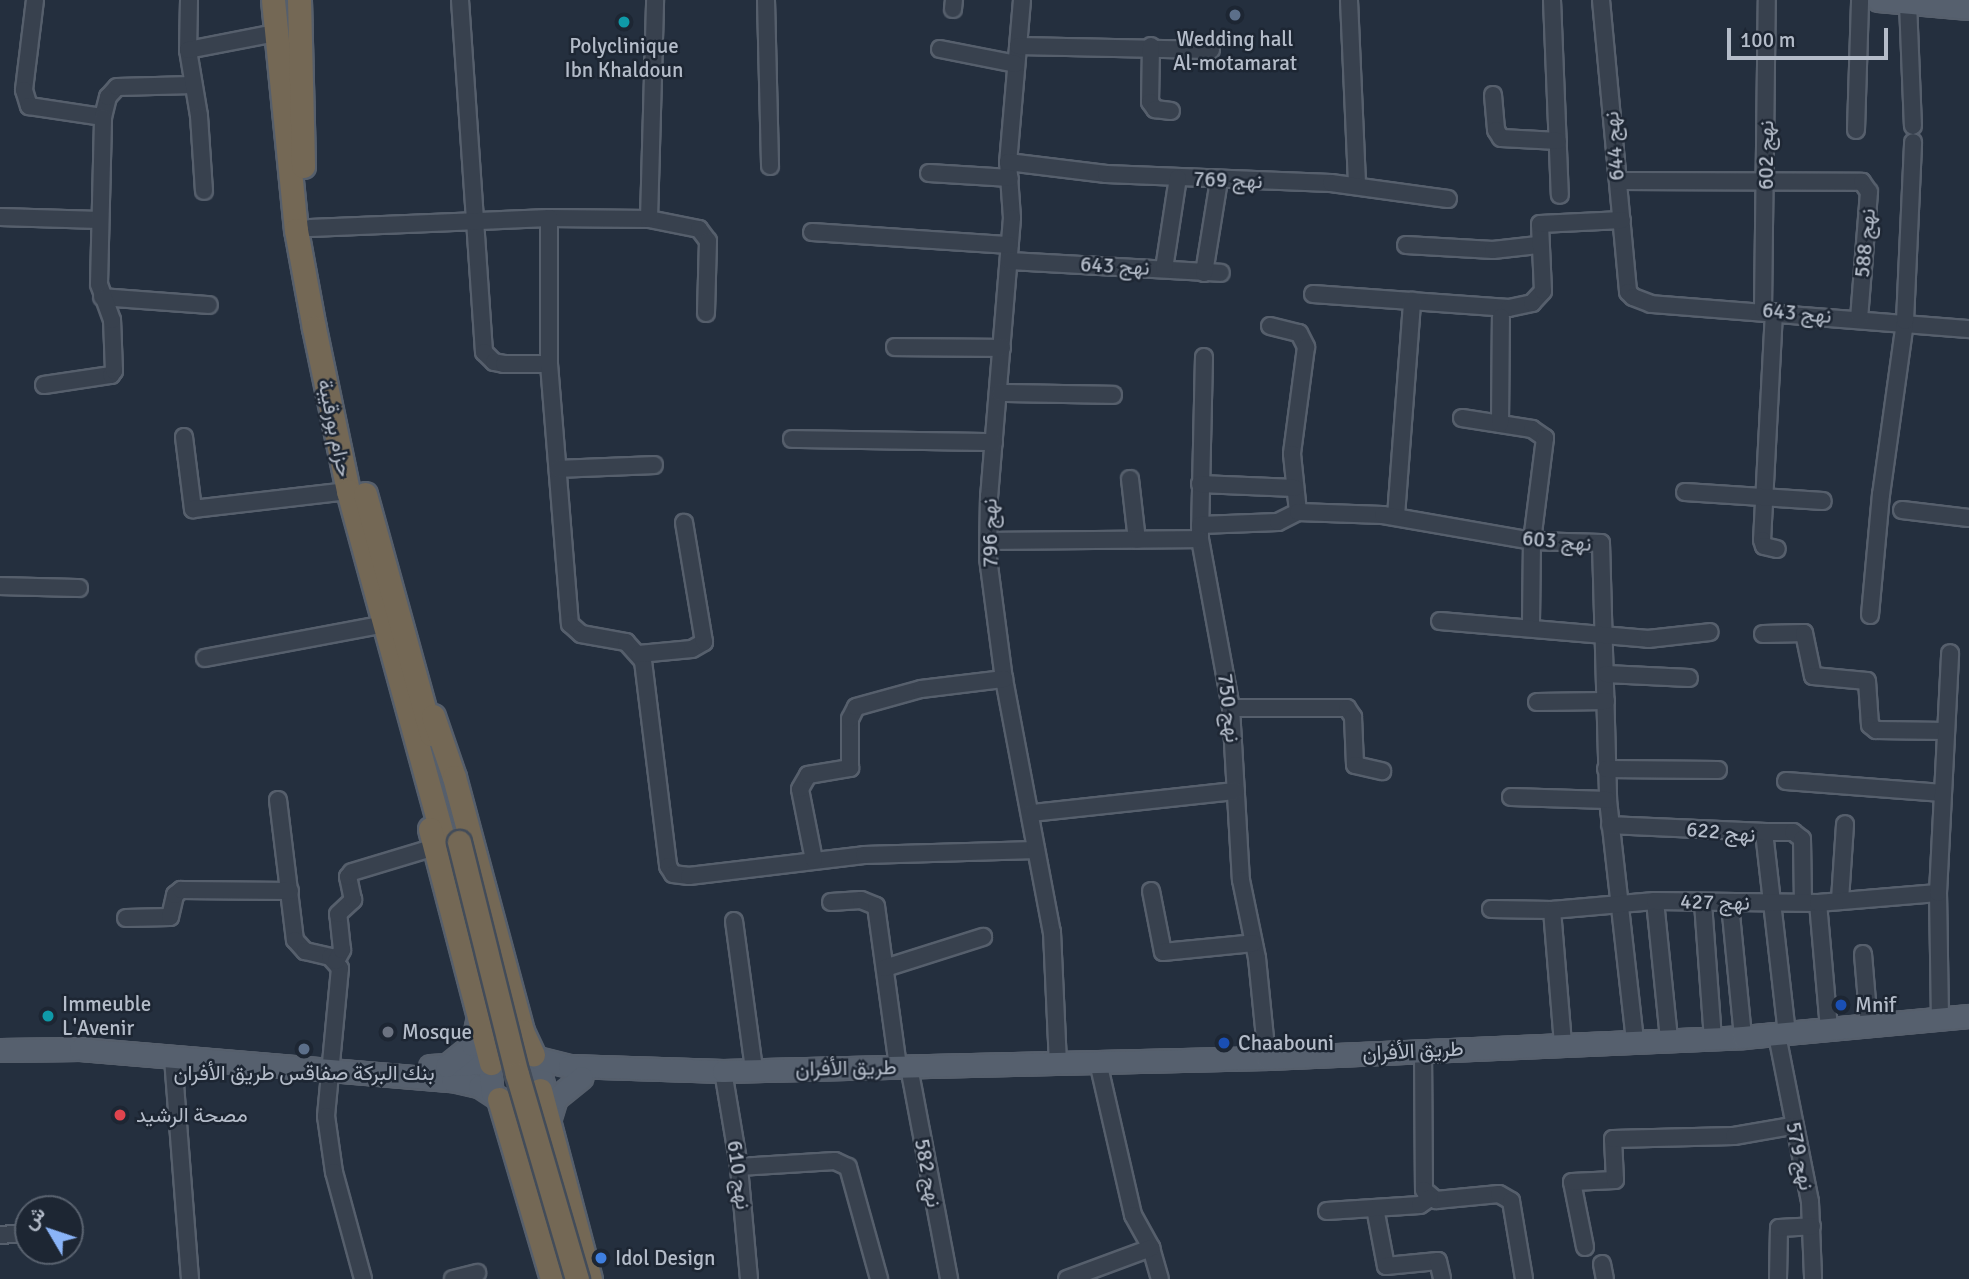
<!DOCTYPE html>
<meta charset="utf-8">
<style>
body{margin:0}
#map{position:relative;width:1969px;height:1279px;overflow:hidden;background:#242f3e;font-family:Signika,Vazirmatn,sans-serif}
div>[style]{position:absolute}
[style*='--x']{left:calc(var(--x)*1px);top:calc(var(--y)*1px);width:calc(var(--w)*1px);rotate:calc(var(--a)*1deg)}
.roads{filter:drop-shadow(2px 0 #565f6c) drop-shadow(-2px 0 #565f6c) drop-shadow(0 2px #565f6c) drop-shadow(0 -2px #565f6c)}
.minor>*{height:16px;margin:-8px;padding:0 8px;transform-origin:8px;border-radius:8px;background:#38414e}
.major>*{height:21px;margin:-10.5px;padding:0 10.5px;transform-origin:10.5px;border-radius:10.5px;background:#56606e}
.highway>*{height:23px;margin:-11.5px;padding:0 11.5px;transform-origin:11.5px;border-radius:11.5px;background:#746855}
.bridges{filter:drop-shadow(2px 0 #434c59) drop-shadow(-2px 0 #434c59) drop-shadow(0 2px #434c59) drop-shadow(0 -2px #434c59)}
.highway-bridge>*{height:23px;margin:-11.5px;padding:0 11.5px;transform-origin:11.5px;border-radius:11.5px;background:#746855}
.dots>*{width:19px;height:19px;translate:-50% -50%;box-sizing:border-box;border:4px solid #1d2633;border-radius:50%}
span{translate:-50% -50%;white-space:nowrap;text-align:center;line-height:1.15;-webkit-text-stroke:5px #1d2633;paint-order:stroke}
.poi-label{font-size:21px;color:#b4bcc9}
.left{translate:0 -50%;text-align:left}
.street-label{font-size:21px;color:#b4bcc9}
.north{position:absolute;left:14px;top:1195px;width:70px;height:70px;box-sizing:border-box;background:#1d2633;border:2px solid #59626f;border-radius:50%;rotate:309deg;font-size:19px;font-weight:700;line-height:28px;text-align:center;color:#b4bcc9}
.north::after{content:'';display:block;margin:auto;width:24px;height:32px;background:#8ab4f8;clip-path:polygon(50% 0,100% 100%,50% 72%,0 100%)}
.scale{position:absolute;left:1727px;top:28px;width:161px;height:32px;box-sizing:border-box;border:4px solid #b4bcc9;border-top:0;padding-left:9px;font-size:21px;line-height:24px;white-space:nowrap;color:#b4bcc9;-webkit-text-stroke:5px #1d2633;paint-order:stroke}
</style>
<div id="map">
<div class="roads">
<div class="minor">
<i style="--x:35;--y:0;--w:91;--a:97"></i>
<i style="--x:24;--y:90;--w:17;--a:73"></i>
<i style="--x:29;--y:106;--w:75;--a:8.5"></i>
<i style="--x:103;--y:117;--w:21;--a:-76"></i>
<i style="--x:108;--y:97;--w:13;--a:-48"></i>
<i style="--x:117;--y:87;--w:76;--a:-1.5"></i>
<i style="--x:189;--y:0;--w:50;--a:91.1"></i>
<i style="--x:188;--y:50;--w:67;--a:80.5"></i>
<i style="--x:199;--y:116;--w:75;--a:86.2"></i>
<i style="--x:460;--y:0;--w:353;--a:86.1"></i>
<i style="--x:484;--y:352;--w:14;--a:45"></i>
<i style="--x:494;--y:362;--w:10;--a:11"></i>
<i style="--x:504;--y:364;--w:45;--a:0"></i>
<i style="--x:549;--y:364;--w:261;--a:85.4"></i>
<i style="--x:570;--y:624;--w:15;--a:42"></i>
<i style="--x:581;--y:634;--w:46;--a:10.1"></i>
<i style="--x:626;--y:642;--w:25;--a:48"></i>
<i style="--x:643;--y:661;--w:207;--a:83"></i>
<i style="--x:668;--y:866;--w:9;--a:58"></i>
<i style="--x:673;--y:874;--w:16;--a:7"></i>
<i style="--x:689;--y:876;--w:176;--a:-6.8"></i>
<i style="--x:864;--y:855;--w:172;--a:-1.7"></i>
<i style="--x:766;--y:0;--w:166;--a:88.6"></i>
<i style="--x:1022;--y:0;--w:163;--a:94.9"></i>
<i style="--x:1008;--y:162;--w:56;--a:85.9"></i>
<i style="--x:1012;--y:218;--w:279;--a:94.7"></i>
<i style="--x:989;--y:496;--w:62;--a:90.9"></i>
<i style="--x:988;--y:558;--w:122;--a:82.5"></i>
<i style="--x:1004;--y:679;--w:258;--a:79.3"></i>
<i style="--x:1052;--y:932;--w:131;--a:87.4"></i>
<i style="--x:1349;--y:0;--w:186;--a:87.5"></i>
<i style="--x:1552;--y:0;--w:195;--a:87.7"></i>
<i style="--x:1601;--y:0;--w:293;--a:84.7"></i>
<i style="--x:1628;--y:292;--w:7;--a:45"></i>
<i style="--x:1633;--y:297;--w:19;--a:21"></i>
<i style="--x:1651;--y:304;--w:319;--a:4.5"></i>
<i style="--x:1908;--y:3;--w:123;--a:87.7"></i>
<i style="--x:953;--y:9;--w:9;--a:-84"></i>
<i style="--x:1018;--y:46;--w:193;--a:1.2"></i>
<i style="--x:1151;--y:46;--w:56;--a:91"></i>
<i style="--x:1150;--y:102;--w:9;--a:54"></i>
<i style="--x:1155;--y:109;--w:16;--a:7"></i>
<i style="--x:940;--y:49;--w:77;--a:11.2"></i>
<i style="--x:188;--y:50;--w:78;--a:-11"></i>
<i style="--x:1493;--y:95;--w:35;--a:85"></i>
<i style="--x:1496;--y:130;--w:9;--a:58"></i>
<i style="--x:1501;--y:138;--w:57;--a:3"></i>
<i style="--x:1856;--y:130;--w:130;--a:-88.2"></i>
<i style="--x:1008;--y:162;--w:99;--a:7"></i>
<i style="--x:1106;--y:174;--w:225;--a:2.3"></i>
<i style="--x:1331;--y:183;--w:118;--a:7.8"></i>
<i style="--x:929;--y:173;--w:81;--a:3.5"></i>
<i style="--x:1618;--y:181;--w:244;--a:0.2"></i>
<i style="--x:1862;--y:182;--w:12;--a:55"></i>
<i style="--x:1869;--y:192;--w:126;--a:94.5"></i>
<i style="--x:0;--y:217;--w:100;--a:1.7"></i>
<i style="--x:549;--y:218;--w:100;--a:0.6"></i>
<i style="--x:649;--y:219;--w:51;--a:11.3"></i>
<i style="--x:699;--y:229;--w:15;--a:53"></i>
<i style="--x:708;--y:241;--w:72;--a:91.6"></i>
<i style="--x:649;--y:219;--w:219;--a:-88.4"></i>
<i style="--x:310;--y:228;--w:239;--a:-2.4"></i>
<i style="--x:549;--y:218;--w:146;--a:90"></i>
<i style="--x:812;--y:232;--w:198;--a:3.8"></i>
<i style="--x:1406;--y:245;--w:87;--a:3.3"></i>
<i style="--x:1493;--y:250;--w:45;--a:-6.3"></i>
<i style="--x:1009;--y:261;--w:212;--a:3.2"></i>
<i style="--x:1164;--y:269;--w:92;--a:-81.3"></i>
<i style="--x:1204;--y:273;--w:94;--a:-80.8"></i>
<i style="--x:1313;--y:294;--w:196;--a:4.1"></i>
<i style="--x:1509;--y:308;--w:24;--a:-12"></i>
<i style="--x:1532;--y:303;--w:16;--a:-47"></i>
<i style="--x:1543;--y:291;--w:67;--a:-92.6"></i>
<i style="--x:1540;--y:224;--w:82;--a:-2.8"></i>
<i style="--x:102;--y:297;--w:107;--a:4.3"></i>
<i style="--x:1763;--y:310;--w:310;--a:-89.3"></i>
<i style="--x:1774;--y:312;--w:228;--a:93"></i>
<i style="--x:1762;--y:540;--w:6;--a:72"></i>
<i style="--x:1764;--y:546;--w:13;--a:13"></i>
<i style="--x:1270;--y:326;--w:30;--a:14"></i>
<i style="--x:1299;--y:333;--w:16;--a:63"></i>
<i style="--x:1306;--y:347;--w:108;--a:97.5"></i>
<i style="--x:1292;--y:454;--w:58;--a:84.1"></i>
<i style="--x:895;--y:347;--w:107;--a:0.5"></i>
<i style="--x:1204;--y:357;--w:182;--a:91.3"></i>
<i style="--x:1200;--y:539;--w:172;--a:79.6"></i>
<i style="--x:1231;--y:708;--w:172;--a:86.7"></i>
<i style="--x:1241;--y:880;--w:80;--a:78.4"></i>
<i style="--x:1257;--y:958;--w:100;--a:84.3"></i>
<i style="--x:44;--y:385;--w:68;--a:-8.5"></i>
<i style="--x:111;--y:375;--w:5;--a:-53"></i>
<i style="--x:114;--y:371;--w:51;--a:-92.2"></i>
<i style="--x:112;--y:320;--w:38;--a:-110"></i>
<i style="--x:99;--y:284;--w:167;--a:-88.6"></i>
<i style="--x:1000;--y:393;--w:113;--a:1"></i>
<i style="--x:1462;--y:418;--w:71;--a:8.9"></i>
<i style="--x:1532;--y:429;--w:16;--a:35"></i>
<i style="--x:1545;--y:438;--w:104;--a:97.2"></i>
<i style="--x:1532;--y:541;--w:86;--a:90.7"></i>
<i style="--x:1500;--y:424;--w:107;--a:-89.5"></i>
<i style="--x:184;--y:437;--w:73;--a:82.9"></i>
<i style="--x:193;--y:509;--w:156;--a:-6.6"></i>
<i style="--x:792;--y:439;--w:202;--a:0.9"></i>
<i style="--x:558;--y:469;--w:96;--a:-2.4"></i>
<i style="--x:1130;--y:479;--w:61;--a:83.5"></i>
<i style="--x:1200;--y:484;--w:95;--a:2.4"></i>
<i style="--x:1685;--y:492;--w:138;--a:3.7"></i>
<i style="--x:1902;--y:510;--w:67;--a:6.8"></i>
<i style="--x:1396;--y:516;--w:216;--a:-85.7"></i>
<i style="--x:1200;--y:525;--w:78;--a:-2.2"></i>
<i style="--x:1278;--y:522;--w:22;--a:-27"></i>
<i style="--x:1298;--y:512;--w:85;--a:2"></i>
<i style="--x:1383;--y:515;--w:151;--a:9.9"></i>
<i style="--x:1532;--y:541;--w:69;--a:1.7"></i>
<i style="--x:1601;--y:543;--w:257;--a:88.4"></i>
<i style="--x:1608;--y:800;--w:243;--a:83.6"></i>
<i style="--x:989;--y:541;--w:211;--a:-0.5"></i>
<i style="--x:0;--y:586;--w:79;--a:1.5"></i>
<i style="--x:1870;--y:615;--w:121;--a:-84.8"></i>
<i style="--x:1881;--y:495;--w:176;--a:-82.1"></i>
<i style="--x:1905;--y:321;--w:179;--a:-87.4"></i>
<i style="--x:1440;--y:621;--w:209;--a:4.9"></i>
<i style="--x:1648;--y:639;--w:62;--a:-6.4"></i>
<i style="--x:1763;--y:634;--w:41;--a:-1.4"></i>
<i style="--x:1804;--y:633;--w:44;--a:78.2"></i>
<i style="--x:1813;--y:676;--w:54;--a:5.3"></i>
<i style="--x:1867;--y:681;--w:44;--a:86.1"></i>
<i style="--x:1870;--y:725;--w:8;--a:40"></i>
<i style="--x:1876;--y:730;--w:70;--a:0.8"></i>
<i style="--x:639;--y:654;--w:53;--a:-5.4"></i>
<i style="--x:692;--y:649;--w:14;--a:-30"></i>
<i style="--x:704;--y:642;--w:121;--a:-99.5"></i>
<i style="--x:205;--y:658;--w:183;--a:-10.7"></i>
<i style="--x:1606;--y:674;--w:83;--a:2.8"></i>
<i style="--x:1537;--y:702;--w:69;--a:-0.8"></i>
<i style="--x:1231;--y:708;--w:116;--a:0"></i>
<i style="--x:1347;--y:708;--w:11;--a:56"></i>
<i style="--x:1353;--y:717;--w:48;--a:87.6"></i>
<i style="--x:1355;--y:765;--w:28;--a:13"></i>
<i style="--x:1606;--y:769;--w:112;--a:0.5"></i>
<i style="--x:1786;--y:781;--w:157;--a:4.4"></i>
<i style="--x:1511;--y:797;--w:97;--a:1.8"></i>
<i style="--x:278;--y:800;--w:141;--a:83.1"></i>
<i style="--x:295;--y:940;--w:15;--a:48"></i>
<i style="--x:305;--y:951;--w:26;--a:13"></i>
<i style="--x:330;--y:957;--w:15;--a:48"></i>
<i style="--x:340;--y:968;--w:149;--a:95.4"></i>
<i style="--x:326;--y:1116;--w:57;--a:81.9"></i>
<i style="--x:334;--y:1172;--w:111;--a:74.8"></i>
<i style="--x:1032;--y:813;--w:205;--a:-6.2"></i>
<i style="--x:1610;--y:825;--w:154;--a:2.6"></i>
<i style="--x:1764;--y:832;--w:203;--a:83.5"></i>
<i style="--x:1764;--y:832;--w:29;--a:0"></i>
<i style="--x:1793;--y:832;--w:11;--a:38"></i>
<i style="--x:1802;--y:839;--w:63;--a:89.1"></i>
<i style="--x:814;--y:860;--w:72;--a:-101.2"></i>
<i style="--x:800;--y:789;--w:16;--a:-60"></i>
<i style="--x:808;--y:775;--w:43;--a:-9.5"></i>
<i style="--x:850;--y:768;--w:49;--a:-90"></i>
<i style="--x:850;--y:719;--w:13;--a:-63"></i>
<i style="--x:856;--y:707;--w:67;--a:-15.5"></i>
<i style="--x:921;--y:689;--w:84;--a:-6.9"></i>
<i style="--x:1151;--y:891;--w:62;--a:78.9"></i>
<i style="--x:1163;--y:952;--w:91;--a:-5.6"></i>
<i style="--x:1840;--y:900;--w:76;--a:-86.2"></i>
<i style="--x:1655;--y:901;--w:140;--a:84.2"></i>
<i style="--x:831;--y:902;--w:30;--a:-4"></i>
<i style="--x:861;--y:900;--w:16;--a:22"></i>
<i style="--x:876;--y:906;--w:162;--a:82.2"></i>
<i style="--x:1703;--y:903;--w:135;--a:85.8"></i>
<i style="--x:1818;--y:903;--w:126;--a:85"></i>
<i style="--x:1730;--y:904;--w:134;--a:84.4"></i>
<i style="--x:1491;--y:909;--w:61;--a:0.9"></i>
<i style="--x:1552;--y:910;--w:103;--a:-5"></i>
<i style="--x:1655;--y:901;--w:163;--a:0.7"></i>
<i style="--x:1818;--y:903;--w:120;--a:-4.8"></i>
<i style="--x:1552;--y:910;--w:134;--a:85.3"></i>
<i style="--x:126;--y:918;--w:44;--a:-1.3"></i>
<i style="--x:170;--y:917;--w:23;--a:-77"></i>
<i style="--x:175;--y:895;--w:8;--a:-40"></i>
<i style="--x:181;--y:890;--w:109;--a:0.5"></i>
<i style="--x:734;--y:921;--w:149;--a:82.3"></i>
<i style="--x:1863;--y:954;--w:71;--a:85.2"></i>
<i style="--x:336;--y:961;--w:13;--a:-61"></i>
<i style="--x:342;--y:950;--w:36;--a:-96"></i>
<i style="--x:338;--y:914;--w:21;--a:-43"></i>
<i style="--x:353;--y:900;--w:24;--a:-102"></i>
<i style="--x:348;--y:877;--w:6;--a:-51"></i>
<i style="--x:352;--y:872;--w:87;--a:-16.8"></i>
<i style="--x:885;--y:968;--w:103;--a:-17.6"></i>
<i style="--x:1940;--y:1019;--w:126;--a:-90.9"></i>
<i style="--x:1938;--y:893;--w:240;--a:-87.1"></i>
<i style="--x:1777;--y:1035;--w:170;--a:78.8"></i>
<i style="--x:1810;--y:1202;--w:76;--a:87.7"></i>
<i style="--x:1423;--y:1050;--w:140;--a:89.6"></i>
<i style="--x:1424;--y:1190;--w:16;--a:40"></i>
<i style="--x:1436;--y:1200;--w:63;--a:-5.4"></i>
<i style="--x:1499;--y:1194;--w:14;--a:30"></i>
<i style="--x:1511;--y:1201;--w:79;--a:80.5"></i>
<i style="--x:173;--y:1058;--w:222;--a:85.6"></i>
<i style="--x:1098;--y:1062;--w:157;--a:77.1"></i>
<i style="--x:1133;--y:1215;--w:38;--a:61"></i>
<i style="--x:1151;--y:1248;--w:32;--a:74"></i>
<i style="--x:909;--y:1067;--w:216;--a:79.3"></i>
<i style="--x:723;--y:1071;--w:97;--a:80.5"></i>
<i style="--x:739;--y:1167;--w:112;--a:84.9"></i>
<i style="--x:739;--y:1167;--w:96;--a:-3.6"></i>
<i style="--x:835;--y:1161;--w:14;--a:25"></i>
<i style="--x:848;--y:1167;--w:116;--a:74.5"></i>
<i style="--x:1375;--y:1208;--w:59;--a:79.3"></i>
<i style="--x:1386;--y:1266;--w:52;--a:-5.5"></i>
<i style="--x:1438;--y:1261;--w:18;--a:77"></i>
<i style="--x:1327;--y:1211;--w:93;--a:-3.7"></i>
<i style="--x:1420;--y:1205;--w:12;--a:-35"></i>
<i style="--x:0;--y:1235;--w:28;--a:-4"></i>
<i style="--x:1585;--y:1247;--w:66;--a:-101.3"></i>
<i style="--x:1572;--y:1182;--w:43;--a:-2.7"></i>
<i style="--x:1615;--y:1180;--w:41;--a:-92.8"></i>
<i style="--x:1613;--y:1139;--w:121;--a:-1.4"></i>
<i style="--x:1734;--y:1136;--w:59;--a:-9.8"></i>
<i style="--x:1602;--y:1264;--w:15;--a:79"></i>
<i style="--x:453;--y:1279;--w:25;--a:-14"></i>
<i style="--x:1067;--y:1279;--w:90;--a:-20.3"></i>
<i style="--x:1778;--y:1279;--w:51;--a:-88.9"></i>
<i style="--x:1779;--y:1228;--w:33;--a:-3"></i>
</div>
<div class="major">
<i style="--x:1878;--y:0;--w:91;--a:5"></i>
<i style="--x:0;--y:1050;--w:80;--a:-0.7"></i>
<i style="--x:80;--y:1049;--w:373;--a:4.8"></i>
<i style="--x:452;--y:1080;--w:28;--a:13"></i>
<i style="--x:479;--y:1086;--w:24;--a:33"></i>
<i style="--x:499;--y:1099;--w:18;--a:19"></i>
<i style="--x:516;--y:1105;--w:18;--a:-19"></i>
<i style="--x:533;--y:1099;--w:18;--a:-56"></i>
<i style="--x:543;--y:1084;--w:27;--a:-103"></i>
<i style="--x:537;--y:1058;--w:20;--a:-150"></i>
<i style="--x:520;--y:1048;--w:18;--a:167"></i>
<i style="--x:502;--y:1052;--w:19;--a:133"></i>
<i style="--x:489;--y:1066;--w:27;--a:84"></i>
<i style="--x:537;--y:1058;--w:33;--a:14"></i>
<i style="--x:569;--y:1066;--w:154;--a:1.9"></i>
<i style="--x:723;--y:1071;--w:544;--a:-1.37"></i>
<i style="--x:1267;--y:1058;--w:476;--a:-2.5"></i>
<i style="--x:1743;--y:1037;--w:227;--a:-5.3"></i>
<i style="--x:430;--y:1066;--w:61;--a:-2.8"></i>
<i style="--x:446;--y:1066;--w:33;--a:-39"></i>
<i style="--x:472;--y:1045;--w:29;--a:-78"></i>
<i style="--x:548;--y:1124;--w:27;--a:-73"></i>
<i style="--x:556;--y:1098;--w:33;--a:-39"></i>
</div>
<div class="highway">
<i style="--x:273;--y:0;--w:231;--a:84.3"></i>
<i style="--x:296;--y:230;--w:100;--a:79.6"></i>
<i style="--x:314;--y:328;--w:167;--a:78.2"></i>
<i style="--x:348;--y:491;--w:367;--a:74.7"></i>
<i style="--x:299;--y:0;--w:166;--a:88.6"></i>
<i style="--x:365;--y:494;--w:249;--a:74.6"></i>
<i style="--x:433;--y:716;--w:65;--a:71"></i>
<i style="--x:454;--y:777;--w:263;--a:75"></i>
<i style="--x:522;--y:1031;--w:26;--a:65"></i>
<i style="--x:430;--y:829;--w:242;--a:75.4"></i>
<i style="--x:540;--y:1090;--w:196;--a:75.2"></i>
<i style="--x:499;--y:1099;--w:188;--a:73.6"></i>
</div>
</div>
<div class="bridges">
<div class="highway-bridge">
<i style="--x:459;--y:842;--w:239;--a:76"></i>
<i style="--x:517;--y:1074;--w:214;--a:73.7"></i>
</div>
</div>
<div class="dots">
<i style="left:1235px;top:15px;background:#5c6f8a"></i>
<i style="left:624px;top:22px;background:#0f9aa8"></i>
<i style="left:1841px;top:1005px;background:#1a4fb4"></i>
<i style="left:48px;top:1016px;background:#0f9aa8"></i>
<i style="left:388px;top:1032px;background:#6b7280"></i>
<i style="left:1224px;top:1043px;background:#1a4fb4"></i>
<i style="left:304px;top:1049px;background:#5c6f8a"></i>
<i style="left:120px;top:1115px;background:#e0444e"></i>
<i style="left:601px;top:1258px;background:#3f7fe0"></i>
</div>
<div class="poi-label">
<span style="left:1235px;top:51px">Wedding hall<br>Al-motamarat</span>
<span style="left:624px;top:58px">Polyclinique<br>Ibn Khaldoun</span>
<span class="left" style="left:62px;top:1016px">Immeuble<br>L'Avenir</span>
<span class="left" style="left:1855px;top:1005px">Mnif</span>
<span class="left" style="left:402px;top:1032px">Mosque</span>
<span class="left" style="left:1238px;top:1043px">Chaabouni</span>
<span style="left:304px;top:1073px">بنك البركة صفاقس طريق الأفران</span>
<span class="left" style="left:136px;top:1115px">مصحة الرشيد</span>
<span class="left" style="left:615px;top:1258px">Idol Design</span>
</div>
<div class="street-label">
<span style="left:1614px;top:146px;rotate:-95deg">نهج 644</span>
<span style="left:1766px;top:155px;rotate:-90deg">نهج 602</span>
<span style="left:1228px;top:180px;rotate:2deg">نهج 769</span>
<span style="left:1865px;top:243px;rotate:-85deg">نهج 588</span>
<span style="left:1115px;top:266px;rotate:3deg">نهج 643</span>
<span style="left:1797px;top:313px;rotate:5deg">نهج 643</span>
<span style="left:335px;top:428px;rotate:78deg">حزام بورقيبة</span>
<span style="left:990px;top:533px;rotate:-91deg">نهج 796</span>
<span style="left:1557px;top:541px;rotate:5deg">نهج 603</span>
<span style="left:1229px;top:708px;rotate:83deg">نهج 750</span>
<span style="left:1721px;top:832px;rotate:5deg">نهج 622</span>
<span style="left:1715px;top:902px;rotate:1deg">نهج 427</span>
<span style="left:1413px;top:1051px;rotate:-3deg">طريق الأفران</span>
<span style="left:846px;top:1068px;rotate:-1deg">طريق الأفران</span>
<span style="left:1800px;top:1156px;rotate:78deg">نهج 579</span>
<span style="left:928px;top:1173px;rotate:79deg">نهج 582</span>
<span style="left:739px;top:1175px;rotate:82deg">نهج 610</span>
</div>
<div class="north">ش</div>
<div class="scale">100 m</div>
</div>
